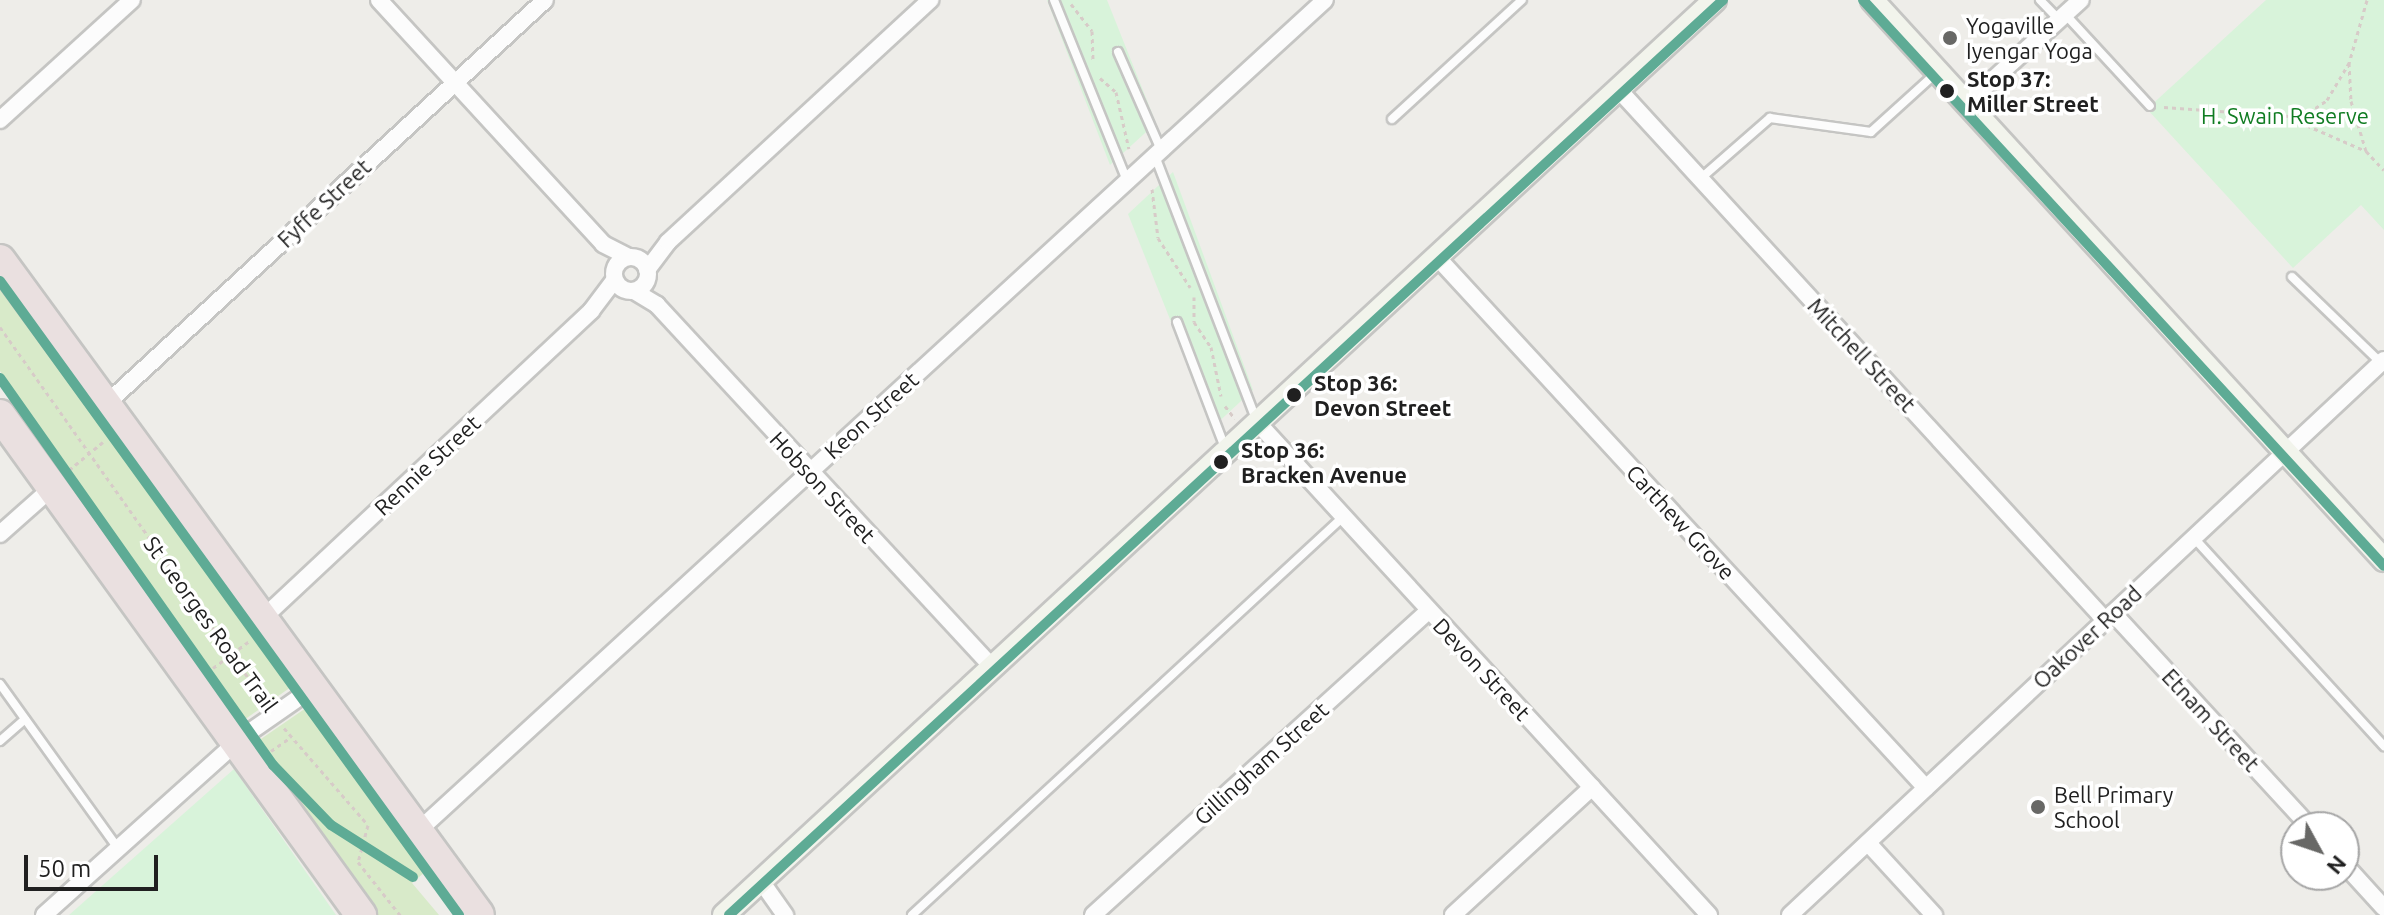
<!DOCTYPE html>
<style>
body{margin:0}
#map{position:relative;width:2384px;height:915px;overflow:hidden;background:#eeede9;font-family:Ubuntu,sans-serif}
div>[style]{position:absolute}
[style*='--x']{left:calc(var(--x)*1px);top:calc(var(--y)*1px);width:calc(var(--w)*1px);rotate:calc(var(--a)*1deg)}
.grass>*{inset:0;background:#d8eac9}
.park>*{inset:0;background:#d8f3da}
.path>*{height:3px;margin-top:-1.5px;transform-origin:0;background:repeating-linear-gradient(90deg,#d7cbc8 0 4px,transparent 0 8px)}
.roads{filter:drop-shadow(2px 0 #c5c5c3) drop-shadow(-2px 0 #c5c5c3) drop-shadow(0 2px #c5c5c3) drop-shadow(0 -2px #c5c5c3)}
.lane>*{height:8px;margin:-4px;padding:0 4px;transform-origin:4px;border-radius:4px;background:#fcfcfc}
.street>*{height:16px;margin:-8px;padding:0 8px;transform-origin:8px;border-radius:8px;background:#fcfcfc}
.street>.ring{margin:-8px;padding:0;box-sizing:content-box;background:none;border:16px solid #fcfcfc;border-radius:50%}
.secondary>*{height:22px;margin:-11px;padding:0 11px;transform-origin:11px;border-radius:11px;background:#f2f4ec}
.highway>*{height:30px;margin:-15px;padding:0 15px;transform-origin:15px;border-radius:15px;background:#eae0e0}
.tram-1>*{height:10px;margin:-5px;padding:0 5px;transform-origin:5px;border-radius:5px;background:#5eab95}
.dots>*{width:22px;height:22px;translate:-50% -50%;box-sizing:border-box;border:4px solid #fff;border-radius:50%}
span{translate:-50% -50%;white-space:nowrap;text-align:center;line-height:1.15;-webkit-text-stroke:7px #fff;paint-order:stroke}
.poi-label{font-size:22px;color:#202020}
.left{translate:0 -50%;text-align:left}
.stop-label{font-size:22px;color:#202020;font-weight:700}
.park-label{font-size:22px;color:#107c22}
.street-label{font-size:22px;color:#202020}
.north{position:absolute;left:2280px;top:811px;width:80px;height:80px;box-sizing:border-box;background:#fff;border:2px solid #a6a6a6;border-radius:50%;rotate:130deg;font-size:22px;font-weight:700;line-height:32px;text-align:center;color:#202020}
.north::after{content:'';display:block;margin:auto;width:28px;height:36px;background:#686866;clip-path:polygon(50% 0,100% 100%,50% 72%,0 100%)}
.scale{position:absolute;left:24px;top:855px;width:134px;height:36px;box-sizing:border-box;border:4px solid #202020;border-top:0;padding-left:10px;font-size:24px;line-height:28px;white-space:nowrap;color:#202020;-webkit-text-stroke:6px #fff;paint-order:stroke}
</style>
<div id="map">
<div class="grass">
<i style="clip-path:polygon(0 286px,291px 687px,244px 720px,0 371px)"></i>
<i style="clip-path:polygon(306px 708px,425px 872px,412px 883px,439px 915px,373px 915px,252px 745px)"></i>
</div>
<div class="park">
<i style="clip-path:polygon(1047px 0,1107px 0,1156px 123px,1110px 165px)"></i>
<i style="clip-path:polygon(2266px 0,2384px 0,2384px 230px,2361px 205px,2293px 268px,2147px 109px)"></i>
<i style="clip-path:polygon(1173px 172px,1253px 390px,1213px 427px,1128px 214px)"></i>
<i style="clip-path:polygon(234px 769px,336px 915px,69px 915px)"></i>
</div>
<div class="path">
<i style="--x:2367;--y:0;--w:66;--a:105.9"></i>
<i style="--x:2349;--y:63;--w:38;--a:87"></i>
<i style="--x:2351;--y:101;--w:52;--a:73.3"></i>
<i style="--x:2366;--y:151;--w:26;--a:47"></i>
<i style="--x:1071;--y:4;--w:34;--a:52"></i>
<i style="--x:1092;--y:31;--w:29;--a:88"></i>
<i style="--x:1100;--y:78;--w:21;--a:41"></i>
<i style="--x:1116;--y:92;--w:58;--a:77.2"></i>
<i style="--x:2164;--y:107;--w:138;--a:4.1"></i>
<i style="--x:2302;--y:117;--w:30;--a:-34"></i>
<i style="--x:2327;--y:100;--w:43;--a:-59.3"></i>
<i style="--x:2292;--y:119;--w:81;--a:23.4"></i>
<i style="--x:1152;--y:189;--w:49;--a:83"></i>
<i style="--x:1158;--y:238;--w:59;--a:56.9"></i>
<i style="--x:1194;--y:297;--w:25;--a:90"></i>
<i style="--x:1194;--y:322;--w:30;--a:56"></i>
<i style="--x:1211;--y:347;--w:50;--a:78.5"></i>
<i style="--x:0;--y:327;--w:460;--a:54.7"></i>
<i style="--x:1225;--y:406;--w:16;--a:52"></i>
<i style="--x:69;--y:470;--w:44;--a:-39.5"></i>
<i style="--x:213;--y:668;--w:44;--a:-36.6"></i>
<i style="--x:284;--y:728;--w:128;--a:49.1"></i>
<i style="--x:368;--y:825;--w:38;--a:105"></i>
<i style="--x:358;--y:862;--w:68;--a:51.6"></i>
<i style="--x:271;--y:751;--w:24;--a:-35"></i>
</div>
<div class="roads">
<div class="lane">
<i style="--x:1054;--y:0;--w:195;--a:68"></i>
<i style="--x:2040;--y:0;--w:28;--a:46"></i>
<i style="--x:2065;--y:14;--w:125;--a:47.3"></i>
<i style="--x:1118;--y:52;--w:107;--a:66.3"></i>
<i style="--x:1392;--y:119;--w:176;--a:-42.5"></i>
<i style="--x:1155;--y:156;--w:285;--a:69"></i>
<i style="--x:1700;--y:179;--w:93;--a:-41.1"></i>
<i style="--x:1770;--y:118;--w:102;--a:7.9"></i>
<i style="--x:1871;--y:132;--w:88;--a:-42.2"></i>
<i style="--x:2292;--y:277;--w:124;--a:44"></i>
<i style="--x:1177;--y:322;--w:137;--a:69.1"></i>
<i style="--x:2194;--y:538;--w:282;--a:47.6"></i>
<i style="--x:0;--y:684;--w:202;--a:54.3"></i>
<i style="--x:0;--y:741;--w:33;--a:-41"></i>
<i style="--x:912;--y:915;--w:587;--a:-42.72"></i>
</div>
<div class="street">
<i style="--x:379;--y:0;--w:331;--a:47.4"></i>
<i style="--x:603;--y:244;--w:28;--a:27"></i>
<i style="--x:1619;--y:90;--w:719;--a:47.48"></i>
<i style="--x:1965;--y:105;--w:156;--a:-42.2"></i>
<i style="--x:0;--y:120;--w:178;--a:-42.3"></i>
<i style="--x:1436;--y:256;--w:723;--a:47.35"></i>
<i class="ring" style="left:614px;top:257px;width:18px;height:18px"></i>
<i style="--x:647;--y:270;--w:35;--a:-53"></i>
<i style="--x:668;--y:242;--w:357;--a:-42.7"></i>
<i style="--x:634;--y:291;--w:27;--a:31"></i>
<i style="--x:657;--y:305;--w:493;--a:47.2"></i>
<i style="--x:104;--y:406;--w:599;--a:-42.63"></i>
<i style="--x:1257;--y:422;--w:669;--a:47.48"></i>
<i style="--x:0;--y:534;--w:71;--a:-41.6"></i>
<i style="--x:2113;--y:613;--w:291;--a:47.4"></i>
<i style="--x:262;--y:619;--w:451;--a:-43.1"></i>
<i style="--x:591;--y:311;--w:39;--a:-53"></i>
<i style="--x:418;--y:831;--w:1230;--a:-42.5"></i>
<i style="--x:1868;--y:843;--w:98;--a:47.5"></i>
<i style="--x:2344;--y:864;--w:59;--a:47.7"></i>
<i style="--x:761;--y:881;--w:42;--a:54.8"></i>
<i style="--x:44;--y:915;--w:265;--a:-41.9"></i>
<i style="--x:241;--y:738;--w:88;--a:-34.8"></i>
<i style="--x:1093;--y:915;--w:452;--a:-42.2"></i>
<i style="--x:1453;--y:915;--w:189;--a:-42.6"></i>
<i style="--x:1790;--y:915;--w:813;--a:-43.06"></i>
</div>
<div class="secondary">
<i style="--x:1872;--y:0;--w:759;--a:47.56"></i>
<i style="--x:724;--y:915;--w:1349;--a:-42.72"></i>
</div>
<div class="highway">
<i style="--x:0;--y:260;--w:811;--a:53.82"></i>
<i style="--x:0;--y:415;--w:617;--a:54.17"></i>
</div>
</div>
<div class="tram-1">
<i style="--x:1863;--y:0;--w:769;--a:47.37"></i>
<i style="--x:0;--y:281;--w:783;--a:54.1"></i>
<i style="--x:0;--y:378;--w:474;--a:54.8"></i>
<i style="--x:273;--y:765;--w:83;--a:46"></i>
<i style="--x:331;--y:825;--w:97;--a:32.4"></i>
<i style="--x:729;--y:915;--w:1351;--a:-42.63"></i>
</div>
<div class="dots">
<i style="left:1950px;top:38px;background:#686866"></i>
<i style="left:1947px;top:91px;background:#202020"></i>
<i style="left:1294px;top:395px;background:#202020"></i>
<i style="left:1221px;top:462px;background:#202020"></i>
<i style="left:2038px;top:807px;background:#686866"></i>
</div>
<div class="poi-label">
<span class="left" style="left:1966px;top:38px">Yogaville<br>Iyengar Yoga</span>
<span class="left" style="left:2054px;top:807px">Bell Primary<br>School</span>
</div>
<div class="stop-label">
<span class="left" style="left:1967px;top:91px">Stop 37:<br>Miller Street</span>
<span class="left" style="left:1314px;top:395px">Stop 36:<br>Devon Street</span>
<span class="left" style="left:1241px;top:462px">Stop 36:<br>Bracken Avenue</span>
</div>
<div class="park-label">
<span style="left:2285px;top:116px">H. Swain Reserve</span>
</div>
<div class="street-label">
<span style="left:324px;top:203px;rotate:-43deg">Fyffe Street</span>
<span style="left:1862px;top:355px;rotate:47deg">Mitchell Street</span>
<span style="left:871px;top:415px;rotate:-42deg">Keon Street</span>
<span style="left:427px;top:465px;rotate:-43deg">Rennie Street</span>
<span style="left:823px;top:487px;rotate:47deg">Hobson Street</span>
<span style="left:1681px;top:522px;rotate:47deg">Carthew Grove</span>
<span style="left:211px;top:624px;rotate:54deg">St Georges Road Trail</span>
<span style="left:2087px;top:637px;rotate:-43deg">Oakover Road</span>
<span style="left:1482px;top:669px;rotate:47deg">Devon Street</span>
<span style="left:2211px;top:720px;rotate:47deg">Etnam Street</span>
<span style="left:1261px;top:763px;rotate:-42deg">Gillingham Street</span>
</div>
<div class="north">N</div>
<div class="scale">50 m</div>
</div>
